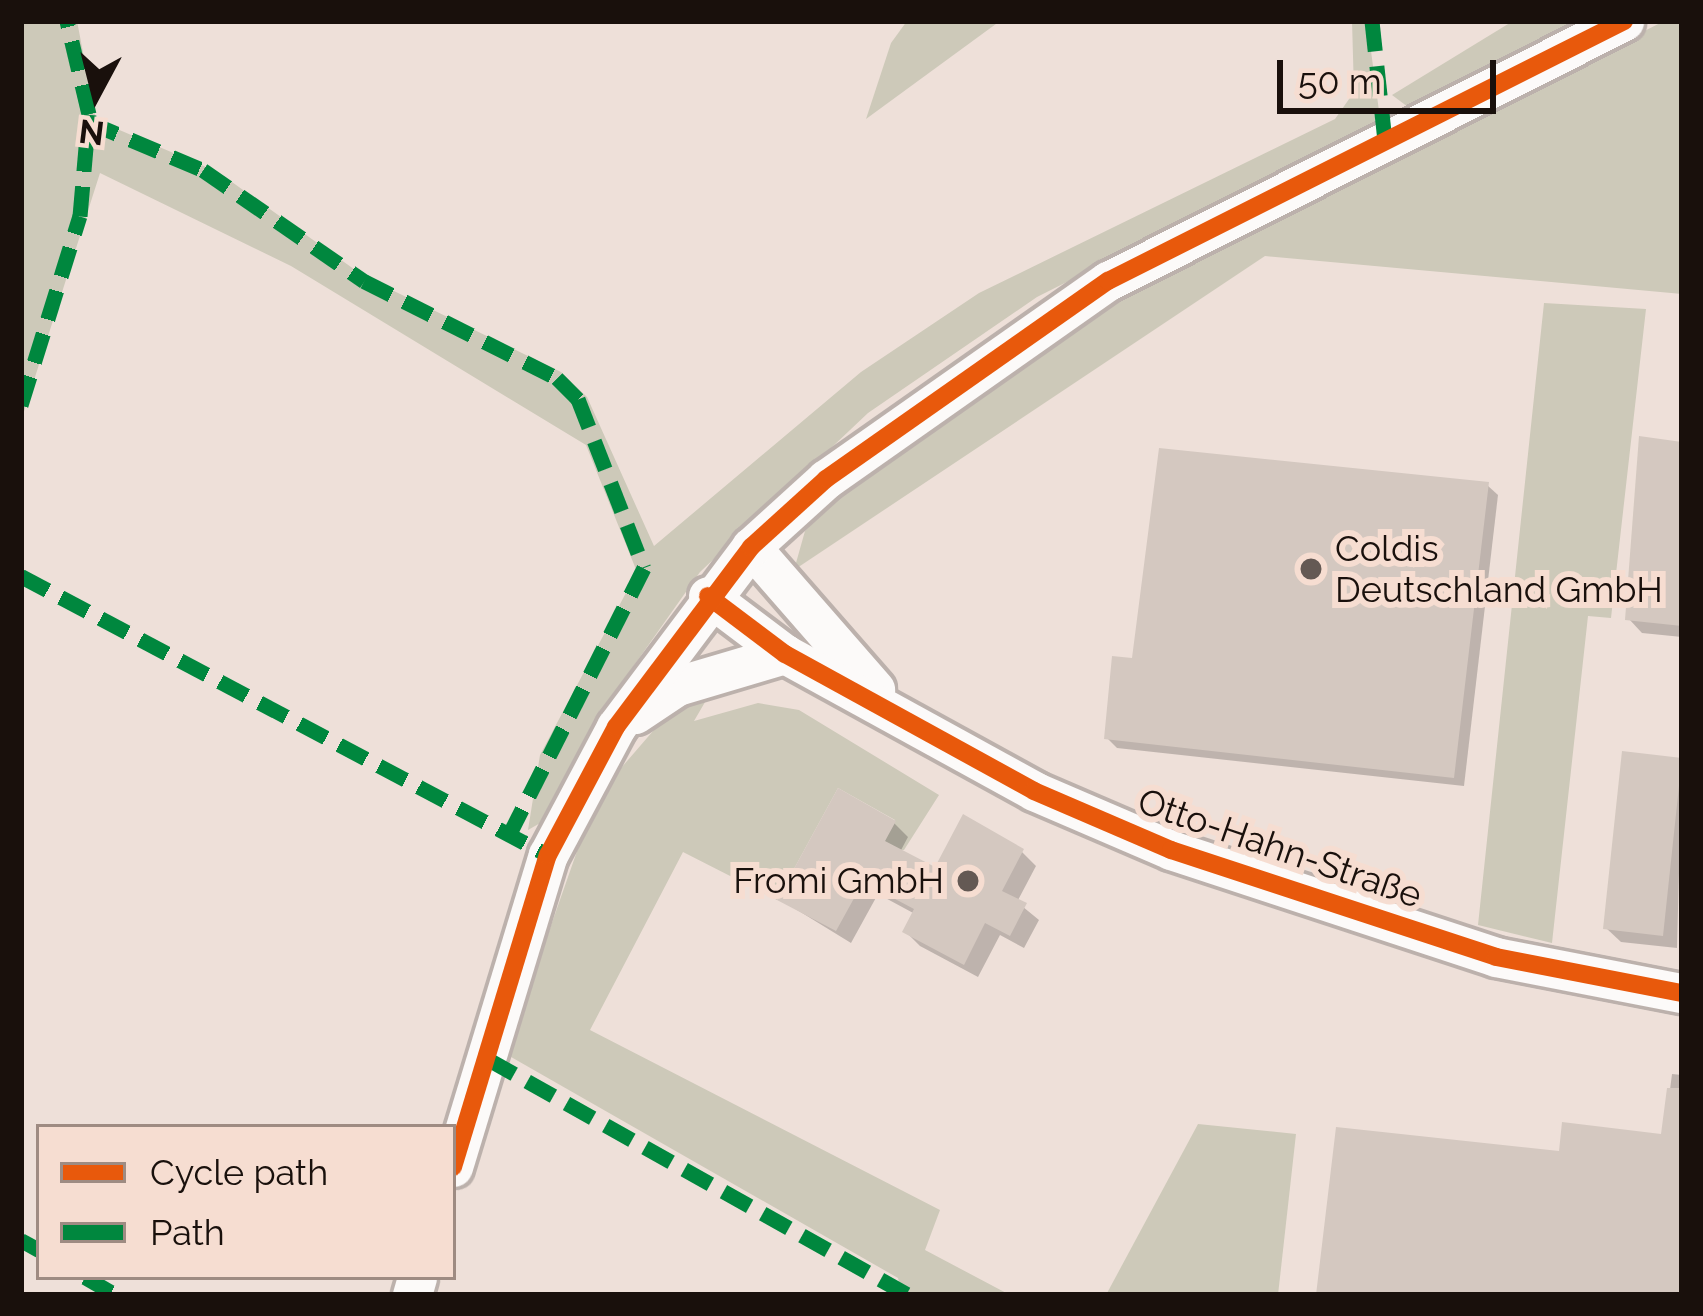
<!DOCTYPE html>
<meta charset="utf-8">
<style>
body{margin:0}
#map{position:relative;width:1703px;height:1316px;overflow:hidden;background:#eee0d9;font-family:Raleway,sans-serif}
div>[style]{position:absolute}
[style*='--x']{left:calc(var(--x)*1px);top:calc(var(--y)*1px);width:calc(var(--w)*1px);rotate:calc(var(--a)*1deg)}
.green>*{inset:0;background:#cdc9b9}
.shadow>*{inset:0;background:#0003}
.building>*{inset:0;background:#d4c8c0}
.roads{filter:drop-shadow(3px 0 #bcb1ac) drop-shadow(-3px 0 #bcb1ac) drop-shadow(0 3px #bcb1ac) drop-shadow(0 -3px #bcb1ac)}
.tertiary>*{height:39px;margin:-19.5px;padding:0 19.5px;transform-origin:19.5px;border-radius:19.5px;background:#fcfaf9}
.quiet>*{height:15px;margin-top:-7.5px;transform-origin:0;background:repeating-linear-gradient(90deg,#00873e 0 30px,transparent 0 45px)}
.cycleway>*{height:18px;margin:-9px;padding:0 9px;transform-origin:9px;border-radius:9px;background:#e8590c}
.dots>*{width:33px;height:33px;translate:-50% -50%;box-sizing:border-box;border:6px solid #f6ddd1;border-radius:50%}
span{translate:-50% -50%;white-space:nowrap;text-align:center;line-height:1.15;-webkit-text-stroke:12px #f6ddd1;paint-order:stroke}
.poi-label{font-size:36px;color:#19100c}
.left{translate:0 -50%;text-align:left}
.right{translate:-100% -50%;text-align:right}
.street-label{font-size:36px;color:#19100c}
.frame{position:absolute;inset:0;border:24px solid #19100c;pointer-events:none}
.legend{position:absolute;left:36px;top:1124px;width:420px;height:156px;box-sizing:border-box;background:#f6ddd1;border:3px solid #9e8b82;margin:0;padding:15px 21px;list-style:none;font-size:36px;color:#19100c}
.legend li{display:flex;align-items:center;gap:24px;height:60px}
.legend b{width:60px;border:3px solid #9e8b82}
.north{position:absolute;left:36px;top:36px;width:120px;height:120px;-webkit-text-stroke:9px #f6ddd1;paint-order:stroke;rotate:187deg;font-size:33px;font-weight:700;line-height:48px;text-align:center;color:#19100c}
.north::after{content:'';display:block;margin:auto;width:42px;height:54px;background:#19100c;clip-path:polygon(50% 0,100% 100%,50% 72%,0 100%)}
.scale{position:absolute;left:1277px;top:60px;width:219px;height:54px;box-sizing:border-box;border:6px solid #19100c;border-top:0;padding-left:15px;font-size:36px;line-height:42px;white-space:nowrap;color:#19100c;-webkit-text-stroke:9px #f6ddd1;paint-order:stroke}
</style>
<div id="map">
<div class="green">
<i style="clip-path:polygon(21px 21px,77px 21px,96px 120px,218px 172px,365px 277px,561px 372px,587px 397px,654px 546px,861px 372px,979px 293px,1335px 119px,1354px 92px,1352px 21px,1367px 21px,1379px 111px,1372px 128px,1037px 297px,868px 413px,700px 572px,606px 705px,549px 818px,528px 830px,540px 755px,637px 572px,586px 445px,291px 266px,100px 173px,21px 421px)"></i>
<i style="clip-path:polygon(907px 21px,1000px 21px,866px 119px,891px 43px)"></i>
<i style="clip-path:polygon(1513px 21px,1579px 21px,1408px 107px,1392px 95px)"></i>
<i style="clip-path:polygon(1664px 21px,1682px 21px,1682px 294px,1265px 256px,794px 570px,805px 531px,838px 496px,1098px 311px)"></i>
<i style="clip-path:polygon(1544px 303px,1646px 309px,1611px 618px,1588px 616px,1552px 943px,1478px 925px)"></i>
<i style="clip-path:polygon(722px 673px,694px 721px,758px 703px,799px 710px,939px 795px,904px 850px,892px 850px,883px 845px,895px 820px,838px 788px,777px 900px,683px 852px,590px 1030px,940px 1210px,925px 1250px,1010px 1295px,902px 1295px,898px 1278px,506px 1054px,596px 797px,666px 716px)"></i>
<i style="clip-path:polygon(1198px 1124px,1296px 1134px,1278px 1295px,1106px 1295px)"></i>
</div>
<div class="shadow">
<i style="clip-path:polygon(1682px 445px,1682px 637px,1642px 633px,1628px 618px)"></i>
<i style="clip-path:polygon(1487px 485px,1498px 495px,1464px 786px,1117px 748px,1107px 738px,1134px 662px)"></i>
<i style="clip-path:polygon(1625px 754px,1682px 761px,1677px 948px,1621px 942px,1606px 928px)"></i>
<i style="clip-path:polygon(894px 823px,908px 837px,900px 852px,937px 871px,1022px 852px,1036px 866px,1017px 902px,1039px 920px,1024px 948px,1000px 935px,978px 977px,920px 946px,906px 932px,915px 914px,878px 894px,851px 943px,781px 900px)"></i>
<i style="clip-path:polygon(1672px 1074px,1682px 1075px,1682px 1295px,1319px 1295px,1561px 1154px,1664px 1137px)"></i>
</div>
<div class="building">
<i style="clip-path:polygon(1639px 436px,1682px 442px,1682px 626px,1625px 620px)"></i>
<i style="clip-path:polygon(1159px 448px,1489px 482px,1454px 778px,1104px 739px,1112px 656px,1132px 658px)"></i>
<i style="clip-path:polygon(1622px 751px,1682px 758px,1663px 936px,1603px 929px)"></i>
<i style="clip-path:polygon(838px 788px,896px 821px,885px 841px,935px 867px,963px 814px,1024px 849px,1002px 891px,1027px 903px,1010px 936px,985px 923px,964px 965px,902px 932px,914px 909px,863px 882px,836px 931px,777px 900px)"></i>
<i style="clip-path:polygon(1667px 1088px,1682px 1088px,1682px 1295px,1316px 1295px,1336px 1127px,1559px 1151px,1562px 1122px,1661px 1134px)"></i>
</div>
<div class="roads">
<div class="tertiary">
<i style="--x:751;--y:547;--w:189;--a:48.9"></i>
<i style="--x:708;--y:596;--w:96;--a:37"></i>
<i style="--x:785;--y:654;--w:284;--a:28.8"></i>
<i style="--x:1034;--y:791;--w:149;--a:23.3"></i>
<i style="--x:1171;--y:850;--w:342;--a:18.2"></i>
<i style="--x:1496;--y:957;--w:189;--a:11"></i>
<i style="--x:635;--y:714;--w:50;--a:-33.7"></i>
<i style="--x:677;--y:686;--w:113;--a:-16.5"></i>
<i style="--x:453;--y:1167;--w:326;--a:-73.1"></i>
<i style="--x:548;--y:855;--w:145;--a:-62"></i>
<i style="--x:616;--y:727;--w:225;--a:-53.1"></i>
<i style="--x:751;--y:547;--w:101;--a:-42.2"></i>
<i style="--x:826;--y:479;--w:345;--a:-35.1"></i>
<i style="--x:1108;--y:281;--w:578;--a:-26.74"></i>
<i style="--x:412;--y:1295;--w:19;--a:-74"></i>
</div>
</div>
<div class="quiet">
<i style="--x:1372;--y:21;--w:121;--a:83.8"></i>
<i style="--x:89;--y:122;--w:124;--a:22.8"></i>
<i style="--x:203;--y:170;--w:196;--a:34.6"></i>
<i style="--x:364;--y:281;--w:216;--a:26.7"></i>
<i style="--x:557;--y:378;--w:30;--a:45"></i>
<i style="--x:578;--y:399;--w:181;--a:68.7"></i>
<i style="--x:644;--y:568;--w:299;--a:116.8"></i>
<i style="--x:21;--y:405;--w:198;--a:-72.7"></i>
<i style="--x:80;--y:216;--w:102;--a:-85"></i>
<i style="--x:89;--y:114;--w:96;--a:-103.3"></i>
<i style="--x:21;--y:576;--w:596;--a:27.9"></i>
<i style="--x:488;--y:1059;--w:482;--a:29.3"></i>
<i style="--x:21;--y:1240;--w:21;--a:29"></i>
<i style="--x:85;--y:1277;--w:36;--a:30"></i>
</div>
<div class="cycleway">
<i style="--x:708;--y:596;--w:96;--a:37"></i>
<i style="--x:785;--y:654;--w:284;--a:28.8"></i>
<i style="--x:1034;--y:791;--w:149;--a:23.3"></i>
<i style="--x:1171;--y:850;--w:342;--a:18.2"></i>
<i style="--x:1496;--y:957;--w:189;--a:11"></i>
<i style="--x:453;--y:1167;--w:326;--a:-73.1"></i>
<i style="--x:548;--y:855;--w:145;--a:-62"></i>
<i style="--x:616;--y:727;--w:225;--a:-53.1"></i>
<i style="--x:751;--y:547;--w:101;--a:-42.2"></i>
<i style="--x:826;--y:479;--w:345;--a:-35.1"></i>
<i style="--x:1108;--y:281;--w:578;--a:-26.74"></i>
</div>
<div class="dots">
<i style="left:1311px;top:569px;background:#645954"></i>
<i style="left:968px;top:881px;background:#645954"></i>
</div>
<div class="poi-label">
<span class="left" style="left:1335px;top:569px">Coldis<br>Deutschland GmbH</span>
<span class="right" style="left:944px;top:881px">Fromi GmbH</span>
</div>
<div class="street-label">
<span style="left:1280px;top:848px;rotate:19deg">Otto-Hahn-Straße</span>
</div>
<div class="frame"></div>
<ul class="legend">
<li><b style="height:15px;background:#e8590c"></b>Cycle path</li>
<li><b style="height:15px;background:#00873e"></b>Path</li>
</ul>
<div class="north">N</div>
<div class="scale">50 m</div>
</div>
